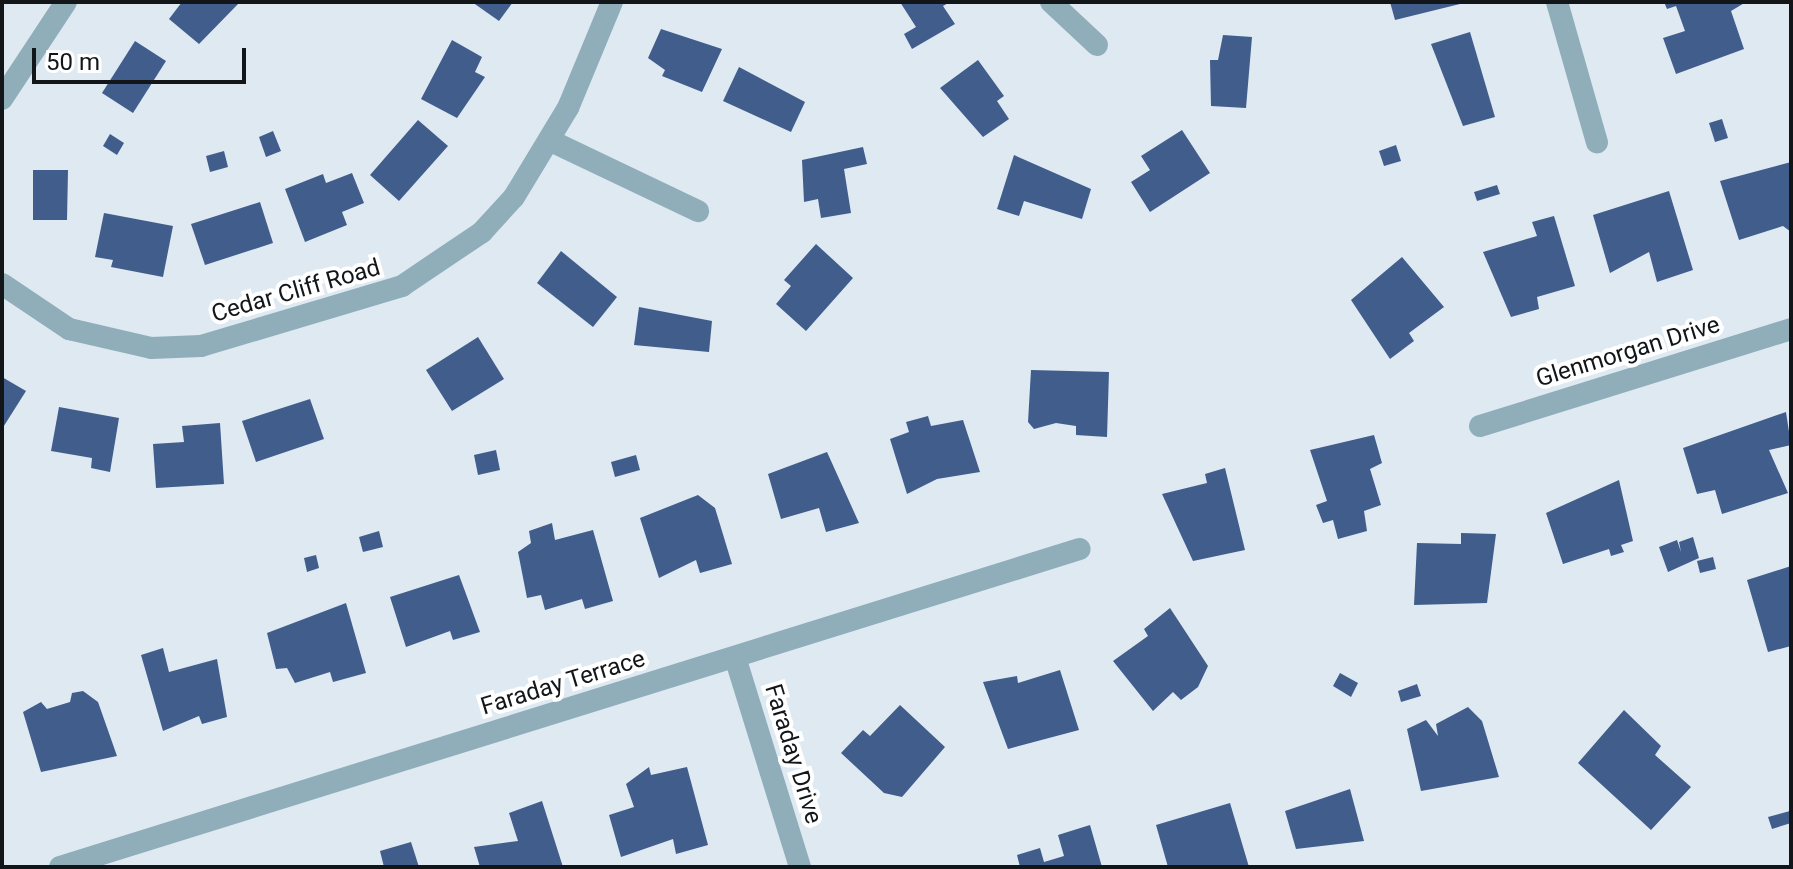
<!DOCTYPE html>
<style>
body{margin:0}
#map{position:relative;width:1793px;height:869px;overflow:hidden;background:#dee9f2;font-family:Roboto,sans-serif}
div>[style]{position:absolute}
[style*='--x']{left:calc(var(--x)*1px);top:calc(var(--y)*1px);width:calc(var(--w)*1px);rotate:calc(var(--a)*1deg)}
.building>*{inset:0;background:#415d8c}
.street>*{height:22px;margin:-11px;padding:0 11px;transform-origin:11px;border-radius:11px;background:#8faeb9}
span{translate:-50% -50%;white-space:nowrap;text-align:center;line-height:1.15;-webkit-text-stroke:8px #fff;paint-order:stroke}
.street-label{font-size:24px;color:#121619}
.frame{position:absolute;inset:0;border:4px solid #121619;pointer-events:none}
.scale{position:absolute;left:32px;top:48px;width:214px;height:36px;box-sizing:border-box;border:4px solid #121619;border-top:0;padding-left:10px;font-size:24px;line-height:28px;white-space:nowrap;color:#121619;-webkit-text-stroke:6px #fff;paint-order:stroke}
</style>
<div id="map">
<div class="building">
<i style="clip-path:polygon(182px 2px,240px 2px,199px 44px,169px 19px)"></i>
<i style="clip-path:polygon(472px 2px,513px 2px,499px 21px)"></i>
<i style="clip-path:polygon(900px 2px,950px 2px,943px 6px,955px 24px,912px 49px,904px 34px,916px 27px)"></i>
<i style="clip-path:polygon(1390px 2px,1464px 2px,1464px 3px,1395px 20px)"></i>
<i style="clip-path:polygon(1664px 2px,1746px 2px,1731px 11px,1744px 49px,1676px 74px,1663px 38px,1685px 31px,1676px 6px,1667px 9px)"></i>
<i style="clip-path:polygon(661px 29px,722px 49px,702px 92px,662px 76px,665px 70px,648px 58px)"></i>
<i style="clip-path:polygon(1470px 32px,1495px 117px,1463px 126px,1431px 44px)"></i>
<i style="clip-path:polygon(1223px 35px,1252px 37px,1246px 108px,1211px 106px,1210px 60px,1218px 60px)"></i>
<i style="clip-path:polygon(452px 40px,482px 57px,475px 72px,485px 77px,457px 118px,421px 99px)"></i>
<i style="clip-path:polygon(135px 41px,166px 61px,133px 113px,102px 93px)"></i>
<i style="clip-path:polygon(978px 60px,1004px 96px,997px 101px,1009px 119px,983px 137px,940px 88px)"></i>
<i style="clip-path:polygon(739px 67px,805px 102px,791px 132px,723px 101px)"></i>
<i style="clip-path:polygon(1722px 119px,1728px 138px,1715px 142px,1709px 123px)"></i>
<i style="clip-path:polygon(418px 120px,448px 146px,399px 201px,370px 175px)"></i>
<i style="clip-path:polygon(1182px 130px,1210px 173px,1150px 212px,1131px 182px,1150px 170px,1141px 156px)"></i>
<i style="clip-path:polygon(273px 131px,281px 151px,266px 157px,259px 137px)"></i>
<i style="clip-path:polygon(110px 134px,124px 143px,117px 155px,103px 146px)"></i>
<i style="clip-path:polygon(1396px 145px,1401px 161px,1384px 166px,1379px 151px)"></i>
<i style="clip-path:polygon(863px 147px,867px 164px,844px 169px,851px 213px,821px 218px,818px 199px,804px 202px,802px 160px)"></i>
<i style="clip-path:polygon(224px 151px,228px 167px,210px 172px,206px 156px)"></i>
<i style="clip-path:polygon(1014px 155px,1091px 189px,1082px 219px,1024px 201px,1019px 216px,997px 209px)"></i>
<i style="clip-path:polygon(1791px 162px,1791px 232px,1783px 226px,1739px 240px,1720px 181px)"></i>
<i style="clip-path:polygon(33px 170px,68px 170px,67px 220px,33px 220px)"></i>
<i style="clip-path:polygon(352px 173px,364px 203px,342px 212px,347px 225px,305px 242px,285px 189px,323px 174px,326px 183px)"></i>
<i style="clip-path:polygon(1497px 185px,1500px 194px,1477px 201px,1474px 192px)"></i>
<i style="clip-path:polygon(1669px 191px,1693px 270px,1657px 282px,1649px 252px,1610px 273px,1593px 215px)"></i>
<i style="clip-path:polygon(260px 202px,273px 243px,205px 265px,191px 224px)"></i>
<i style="clip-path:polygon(104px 213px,173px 226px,163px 277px,111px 267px,113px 260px,95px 257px)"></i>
<i style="clip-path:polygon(1554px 216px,1575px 286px,1537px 297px,1539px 309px,1511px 317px,1483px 252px,1537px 236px,1532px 222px)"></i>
<i style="clip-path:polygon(816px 244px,853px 278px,806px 331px,776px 304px,791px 286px,784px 280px)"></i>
<i style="clip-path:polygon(561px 251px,617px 297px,593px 327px,537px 283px)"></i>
<i style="clip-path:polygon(1402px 257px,1444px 307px,1409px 333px,1414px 341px,1390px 359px,1351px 300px)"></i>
<i style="clip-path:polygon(639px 307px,712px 321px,709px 352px,634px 345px)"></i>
<i style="clip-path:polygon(478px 337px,504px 379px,452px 411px,426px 370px)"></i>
<i style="clip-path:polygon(1031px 370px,1109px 372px,1107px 437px,1076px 435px,1076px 426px,1056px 423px,1034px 429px,1028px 422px)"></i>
<i style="clip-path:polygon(2px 377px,26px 391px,2px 429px)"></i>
<i style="clip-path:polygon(310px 399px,324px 439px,256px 462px,242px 421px)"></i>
<i style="clip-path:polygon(59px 407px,119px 418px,110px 472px,91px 468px,92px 458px,51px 451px)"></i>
<i style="clip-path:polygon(1786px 412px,1791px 445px,1769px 450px,1788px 493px,1722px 514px,1715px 490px,1697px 494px,1683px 448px)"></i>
<i style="clip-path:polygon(928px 416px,931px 426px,963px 420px,980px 472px,937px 479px,907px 494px,890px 439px,909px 432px,906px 422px)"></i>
<i style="clip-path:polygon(220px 423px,224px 484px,156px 488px,153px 444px,184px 442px,182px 426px)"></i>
<i style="clip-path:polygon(1374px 435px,1382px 463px,1370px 469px,1381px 505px,1364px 511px,1367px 531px,1338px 539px,1333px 520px,1323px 523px,1316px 505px,1327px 501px,1310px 450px)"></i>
<i style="clip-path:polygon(496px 450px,500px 470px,478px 475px,474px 455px)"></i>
<i style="clip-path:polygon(827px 452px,859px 523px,826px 532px,819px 508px,781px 519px,768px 474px)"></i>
<i style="clip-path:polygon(636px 455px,640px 470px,615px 477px,611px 462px)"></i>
<i style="clip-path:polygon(1225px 468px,1245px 550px,1193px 561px,1162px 494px,1207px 483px,1205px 474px)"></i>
<i style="clip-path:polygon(1619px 480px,1633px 541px,1621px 545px,1624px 552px,1611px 556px,1609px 549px,1563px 564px,1546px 513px)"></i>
<i style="clip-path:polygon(698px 495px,715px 508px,732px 564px,700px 573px,696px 560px,659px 578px,640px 518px)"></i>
<i style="clip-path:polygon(552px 523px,555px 540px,593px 530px,613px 601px,585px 609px,582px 599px,545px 610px,541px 595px,527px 598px,518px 552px,531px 543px,529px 531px)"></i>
<i style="clip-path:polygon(379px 531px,383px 547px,363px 552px,359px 537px)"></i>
<i style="clip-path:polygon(1461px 533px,1496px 534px,1487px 603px,1414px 605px,1417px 543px,1461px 544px)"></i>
<i style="clip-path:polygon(1693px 537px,1699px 558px,1668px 572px,1659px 547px,1677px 540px,1681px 552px,1679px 542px)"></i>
<i style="clip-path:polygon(316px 555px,319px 568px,307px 572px,304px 558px)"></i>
<i style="clip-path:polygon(1713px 557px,1716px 569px,1700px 573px,1697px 561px)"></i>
<i style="clip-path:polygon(1791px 566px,1791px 646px,1768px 652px,1747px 580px)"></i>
<i style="clip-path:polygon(459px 575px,480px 632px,453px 640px,450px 631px,406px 647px,390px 597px)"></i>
<i style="clip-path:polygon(346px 603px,366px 673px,333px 682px,330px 672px,295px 683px,287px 668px,276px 669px,267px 633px)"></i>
<i style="clip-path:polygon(1170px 608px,1208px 666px,1198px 687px,1181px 700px,1173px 692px,1153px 711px,1113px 661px,1148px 636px,1144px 629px)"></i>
<i style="clip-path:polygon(163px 648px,169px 672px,217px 659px,227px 717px,202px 724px,199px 716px,163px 731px,141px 655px)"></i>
<i style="clip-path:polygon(1060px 670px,1079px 730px,1008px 749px,983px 682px,1017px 676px,1018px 683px)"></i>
<i style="clip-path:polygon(1340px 673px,1358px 683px,1351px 697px,1333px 686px)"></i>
<i style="clip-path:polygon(1417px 684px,1421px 696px,1401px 702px,1398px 691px)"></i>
<i style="clip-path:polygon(72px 693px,83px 691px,98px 702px,117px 756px,41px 772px,23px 712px,41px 702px,47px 709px,70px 702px)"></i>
<i style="clip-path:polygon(900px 705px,945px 747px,902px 797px,884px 793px,841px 753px,863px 730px,870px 736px)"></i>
<i style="clip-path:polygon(1468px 707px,1482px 721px,1499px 777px,1421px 791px,1407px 729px,1426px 720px,1438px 736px,1436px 724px)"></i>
<i style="clip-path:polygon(1624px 710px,1661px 746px,1655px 755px,1691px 787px,1651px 830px,1578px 763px)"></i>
<i style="clip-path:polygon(649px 767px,651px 775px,687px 767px,708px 845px,676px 854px,673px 839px,621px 857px,609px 815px,634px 807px,626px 784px)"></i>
<i style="clip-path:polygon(1350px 789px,1364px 841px,1296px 849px,1285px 811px)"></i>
<i style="clip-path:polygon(542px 801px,563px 867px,480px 867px,474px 847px,518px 841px,509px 813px)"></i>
<i style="clip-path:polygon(1230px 803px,1249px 867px,1168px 867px,1156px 825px)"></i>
<i style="clip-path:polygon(1790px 811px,1791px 823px,1772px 829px,1768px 817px)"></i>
<i style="clip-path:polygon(1090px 825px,1102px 867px,1020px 867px,1017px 855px,1040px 848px,1044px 862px,1064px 856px,1058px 835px)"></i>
<i style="clip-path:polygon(411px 842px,419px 867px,384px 867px,380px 851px)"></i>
</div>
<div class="street">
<i style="--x:1051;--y:2;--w:63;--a:43.1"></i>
<i style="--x:1557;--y:2;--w:146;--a:74.1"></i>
<i style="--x:2;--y:99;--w:116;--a:-56.6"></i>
<i style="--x:551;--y:141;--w:163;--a:25.5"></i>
<i style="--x:2;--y:284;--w:81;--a:33.9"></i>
<i style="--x:69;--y:329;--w:84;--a:13"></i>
<i style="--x:151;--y:348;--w:50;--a:-2.3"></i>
<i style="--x:201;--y:346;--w:210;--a:-16.6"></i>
<i style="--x:402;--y:286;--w:97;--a:-34"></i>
<i style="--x:482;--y:232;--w:47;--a:-47.6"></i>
<i style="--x:514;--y:197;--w:104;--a:-58.8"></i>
<i style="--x:568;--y:108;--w:115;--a:-67.5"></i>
<i style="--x:1480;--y:426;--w:326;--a:-17.3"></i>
<i style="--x:735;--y:657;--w:220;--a:72.8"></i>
<i style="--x:60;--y:867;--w:1068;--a:-17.32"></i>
</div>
<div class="street-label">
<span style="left:296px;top:291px;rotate:-16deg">Cedar Cliff Road</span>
<span style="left:1628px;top:352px;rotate:-17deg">Glenmorgan Drive</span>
<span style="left:563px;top:683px;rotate:-17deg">Faraday Terrace</span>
<span style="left:793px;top:754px;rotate:73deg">Faraday Drive</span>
</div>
<div class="frame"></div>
<div class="scale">50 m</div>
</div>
